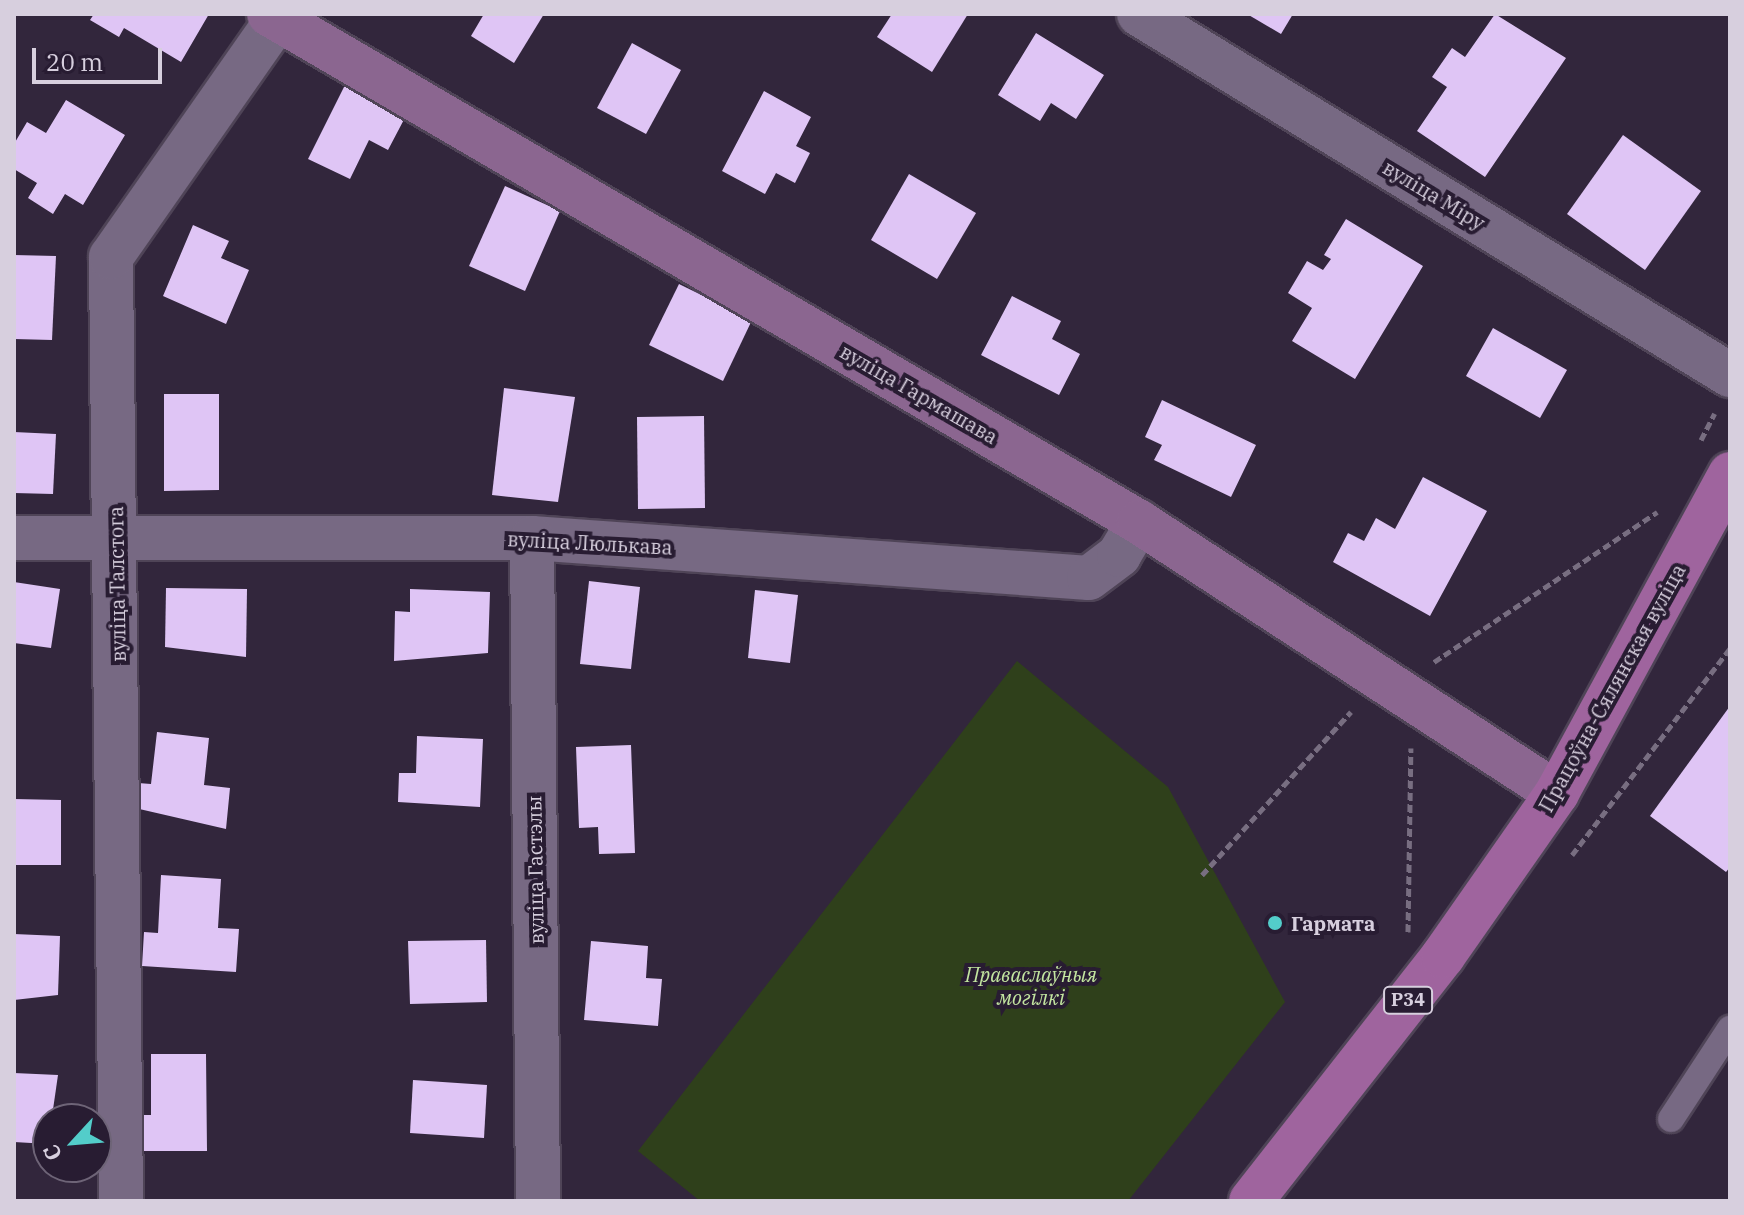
<!DOCTYPE html>
<meta charset="utf-8">
<style>
body{margin:0}
#map{position:relative;width:1744px;height:1215px;overflow:hidden;background:#32263c;font-family:"IBM Plex Serif",serif}
div>[style]{position:absolute}
[style*='--x']{left:calc(var(--x)*1px);top:calc(var(--y)*1px);width:calc(var(--w)*1px);rotate:calc(var(--a)*1deg)}
.green>*{inset:0;background:#2f401b}
.building>*{inset:0;background:#dfc5f5}
.path>*{height:5px;margin-top:-2.5px;transform-origin:0;background:repeating-linear-gradient(90deg,#786e81 0 8px,transparent 0 12px)}
.roads{filter:drop-shadow(2px 0 #4f4457) drop-shadow(-2px 0 #4f4457) drop-shadow(0 2px #4f4457) drop-shadow(0 -2px #4f4457)}
.lane>*{height:26px;margin:-13px;padding:0 13px;transform-origin:13px;border-radius:13px;background:#776983}
.street>*{height:44px;margin:-22px;padding:0 22px;transform-origin:22px;border-radius:22px;background:#776983}
.secondary>*{height:44px;margin:-22px;padding:0 22px;transform-origin:22px;border-radius:22px;background:#8b6690}
.primary>*{height:44px;margin:-22px;padding:0 22px;transform-origin:22px;border-radius:22px;background:#9f649e}
.dots>*{width:22px;height:22px;translate:-50% -50%;box-sizing:border-box;border:4px solid #281c32;border-radius:50%}
span{translate:-50% -50%;white-space:nowrap;text-align:center;line-height:1.15;-webkit-text-stroke:8px #281c32;paint-order:stroke}
.shield-label span{padding:2px 6px;background:#281c32;border:2px solid;border-radius:6px;-webkit-text-stroke-width:0}
.shield-label{font-size:18px;color:#d7cfde;font-weight:700}
.street-label{font-size:20px;color:#d7cfde}
.poi-label{font-size:20px;color:#d7cfde;font-weight:700}
.left{translate:0 -50%;text-align:left}
.park-label{font-size:20px;color:#c3e6a0;font-style:italic}
.frame{position:absolute;inset:0;border:16px solid #d7cfde;pointer-events:none}
.north{position:absolute;left:32px;top:1103px;width:80px;height:80px;box-sizing:border-box;background:#281c32;border:2px solid #6e6477;border-radius:50%;rotate:244deg;font-size:22px;font-weight:700;line-height:32px;text-align:center;color:#d7cfde}
.north::after{content:'';display:block;margin:auto;width:28px;height:36px;background:#53cdca;clip-path:polygon(50% 0,100% 100%,50% 72%,0 100%)}
.scale{position:absolute;left:32px;top:48px;width:130px;height:36px;box-sizing:border-box;border:4px solid #d7cfde;border-top:0;padding-left:10px;font-size:24px;line-height:28px;white-space:nowrap;color:#d7cfde;-webkit-text-stroke:6px #281c32;paint-order:stroke}
</style>
<div id="map">
<div class="green">
<i style="clip-path:polygon(1017px 661px,1168px 787px,1285px 1002px,1128px 1201px,700px 1201px,638px 1151px)"></i>
</div>
<div class="building">
<i style="clip-path:polygon(94px 14px,209px 14px,181px 62px,124px 28px,119px 37px,90px 20px)"></i>
<i style="clip-path:polygon(484px 14px,544px 14px,514px 63px,471px 36px)"></i>
<i style="clip-path:polygon(892px 14px,968px 14px,932px 72px,877px 37px)"></i>
<i style="clip-path:polygon(1247px 14px,1293px 14px,1281px 34px)"></i>
<i style="clip-path:polygon(1495px 14px,1566px 58px,1485px 177px,1417px 131px,1447px 87px,1432px 77px,1452px 48px,1465px 57px)"></i>
<i style="clip-path:polygon(1036px 33px,1104px 75px,1076px 119px,1051px 103px,1040px 121px,998px 95px)"></i>
<i style="clip-path:polygon(632px 43px,681px 70px,646px 134px,597px 108px)"></i>
<i style="clip-path:polygon(348px 79px,409px 110px,388px 150px,369px 140px,350px 179px,308px 159px)"></i>
<i style="clip-path:polygon(764px 91px,811px 117px,796px 146px,810px 153px,795px 183px,776px 173px,765px 194px,722px 171px)"></i>
<i style="clip-path:polygon(66px 100px,125px 135px,83px 205px,65px 194px,53px 214px,28px 198px,37px 183px,14px 169px,14px 144px,27px 122px,46px 133px)"></i>
<i style="clip-path:polygon(1623px 135px,1701px 191px,1645px 270px,1567px 214px)"></i>
<i style="clip-path:polygon(909px 174px,976px 213px,937px 279px,871px 240px)"></i>
<i style="clip-path:polygon(505px 186px,560px 211px,525px 291px,469px 266px)"></i>
<i style="clip-path:polygon(1346px 219px,1423px 266px,1355px 379px,1292px 341px,1312px 308px,1288px 293px,1307px 261px,1323px 270px,1331px 259px,1324px 255px)"></i>
<i style="clip-path:polygon(193px 225px,229px 241px,221px 258px,249px 270px,226px 324px,163px 296px)"></i>
<i style="clip-path:polygon(14px 255px,56px 256px,52px 340px,14px 339px)"></i>
<i style="clip-path:polygon(679px 284px,752px 320px,723px 381px,649px 345px)"></i>
<i style="clip-path:polygon(1012px 296px,1061px 321px,1052px 339px,1080px 354px,1059px 395px,981px 355px)"></i>
<i style="clip-path:polygon(1493px 328px,1567px 370px,1540px 418px,1466px 376px)"></i>
<i style="clip-path:polygon(504px 388px,575px 397px,558px 502px,492px 495px)"></i>
<i style="clip-path:polygon(164px 394px,219px 394px,219px 490px,164px 491px)"></i>
<i style="clip-path:polygon(1162px 400px,1256px 445px,1231px 497px,1154px 460px,1162px 445px,1145px 437px)"></i>
<i style="clip-path:polygon(704px 416px,705px 508px,638px 509px,637px 417px)"></i>
<i style="clip-path:polygon(14px 432px,56px 434px,53px 494px,14px 493px)"></i>
<i style="clip-path:polygon(1423px 477px,1487px 511px,1430px 616px,1333px 562px,1348px 533px,1364px 541px,1376px 518px,1395px 529px)"></i>
<i style="clip-path:polygon(589px 581px,640px 587px,631px 669px,580px 664px)"></i>
<i style="clip-path:polygon(14px 582px,60px 589px,51px 648px,14px 643px)"></i>
<i style="clip-path:polygon(166px 588px,247px 589px,246px 657px,165px 647px)"></i>
<i style="clip-path:polygon(410px 589px,490px 592px,488px 653px,394px 661px,395px 611px,410px 612px)"></i>
<i style="clip-path:polygon(755px 590px,798px 595px,790px 663px,748px 658px)"></i>
<i style="clip-path:polygon(1730px 706px,1730px 867px,1726px 872px,1650px 816px)"></i>
<i style="clip-path:polygon(157px 732px,209px 738px,204px 785px,230px 788px,226px 829px,135px 808px,138px 783px,151px 784px)"></i>
<i style="clip-path:polygon(417px 736px,483px 739px,480px 807px,398px 802px,399px 773px,416px 773px)"></i>
<i style="clip-path:polygon(631px 745px,635px 853px,599px 854px,598px 827px,579px 828px,576px 747px)"></i>
<i style="clip-path:polygon(14px 799px,61px 800px,61px 865px,14px 865px)"></i>
<i style="clip-path:polygon(161px 875px,221px 879px,218px 928px,239px 929px,236px 972px,142px 966px,144px 932px,158px 933px)"></i>
<i style="clip-path:polygon(14px 934px,60px 936px,58px 995px,14px 1000px)"></i>
<i style="clip-path:polygon(486px 940px,487px 1002px,410px 1004px,408px 941px)"></i>
<i style="clip-path:polygon(591px 941px,648px 946px,646px 978px,662px 979px,658px 1026px,584px 1020px)"></i>
<i style="clip-path:polygon(151px 1054px,206px 1054px,207px 1151px,139px 1151px,139px 1115px,151px 1115px)"></i>
<i style="clip-path:polygon(14px 1073px,58px 1075px,48px 1144px,14px 1142px)"></i>
<i style="clip-path:polygon(413px 1080px,487px 1085px,484px 1138px,410px 1133px)"></i>
</div>
<div class="path">
<i style="--x:1701;--y:440;--w:30;--a:-63"></i>
<i style="--x:1434;--y:662;--w:269;--a:-33.9"></i>
<i style="--x:1572;--y:855;--w:260;--a:-52.6"></i>
<i style="--x:1202;--y:875;--w:221;--a:-47.6"></i>
<i style="--x:1408;--y:932;--w:184;--a:-89.1"></i>
</div>
<div class="roads">
<div class="lane">
<i style="--x:1671;--y:1119;--w:108;--a:-56.8"></i>
</div>
<div class="street">
<i style="--x:1139;--y:14;--w:693;--a:31.42"></i>
<i style="--x:14;--y:538;--w:518;--a:0"></i>
<i style="--x:532;--y:538;--w:558;--a:4.11"></i>
<i style="--x:1089;--y:578;--w:38;--a:-37"></i>
<i style="--x:1119;--y:555;--w:39;--a:-59"></i>
<i style="--x:532;--y:538;--w:663;--a:89.48"></i>
<i style="--x:121;--y:1201;--w:944;--a:-90.61"></i>
<i style="--x:111;--y:257;--w:297;--a:-55"></i>
</div>
<div class="secondary">
<i style="--x:269;--y:14;--w:1007;--a:30.28"></i>
<i style="--x:1139;--y:522;--w:498;--a:33"></i>
</div>
<div class="primary">
<i style="--x:1251;--y:1201;--w:311;--a:-51.9"></i>
<i style="--x:1443;--y:956;--w:199;--a:-55"></i>
<i style="--x:1557;--y:793;--w:363;--a:-61.5"></i>
</div>
</div>
<div class="dots">
<i style="left:1275px;top:923px;background:#53cdca"></i>
</div>
<div class="shield-label">
<span style="left:1408px;top:1000px">Р34</span>
</div>
<div class="street-label">
<span style="left:1434px;top:195px;rotate:31deg">вуліца Міру</span>
<span style="left:919px;top:394px;rotate:30deg">вуліца Гармашава</span>
<span style="left:590px;top:543px;rotate:3deg">вуліца Люлькава</span>
<span style="left:117px;top:584px;rotate:-91deg">вуліца Талстога</span>
<span style="left:1612px;top:688px;rotate:-61deg">Працоўна-Сялянская вуліца</span>
<span style="left:535px;top:870px;rotate:-91deg">вуліца Гастэлы</span>
</div>
<div class="poi-label">
<span class="left" style="left:1291px;top:923px">Гармата</span>
</div>
<div class="park-label">
<span style="left:1031px;top:986px">Праваслаўныя<br>могілкі</span>
</div>
<div class="frame"></div>
<div class="north">С</div>
<div class="scale">20 m</div>
</div>
